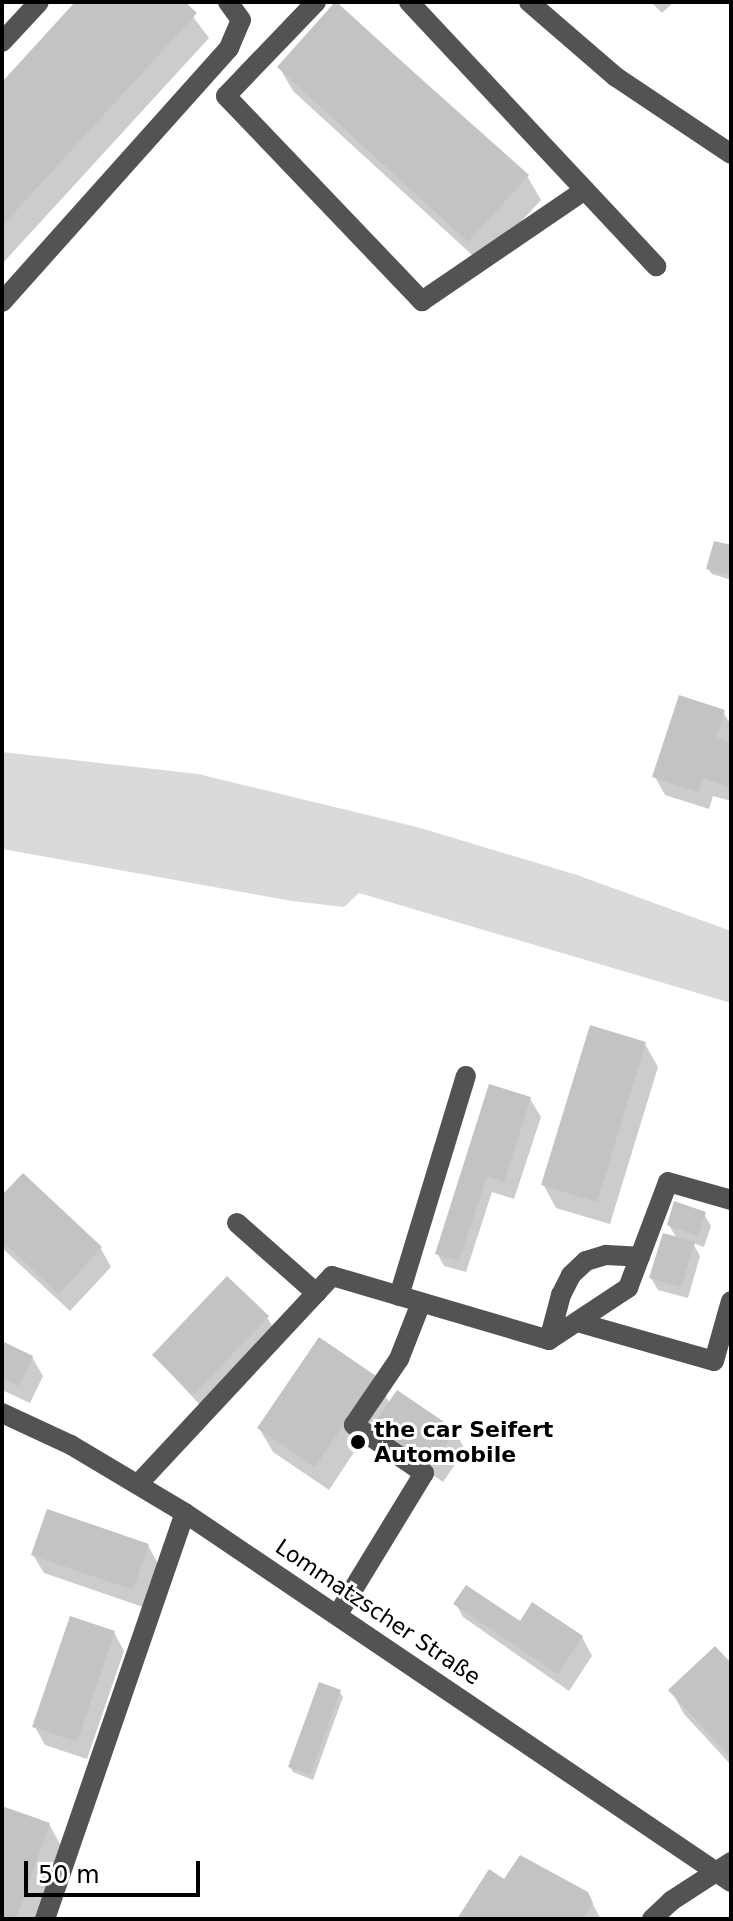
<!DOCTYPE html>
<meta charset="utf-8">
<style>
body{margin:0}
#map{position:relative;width:733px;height:1921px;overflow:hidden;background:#fff;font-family:"DejaVu Sans",sans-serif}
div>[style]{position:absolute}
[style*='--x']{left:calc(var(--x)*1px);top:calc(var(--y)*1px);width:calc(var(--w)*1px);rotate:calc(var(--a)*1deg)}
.green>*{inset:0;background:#dadada}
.shadow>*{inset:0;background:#0003}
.building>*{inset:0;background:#c3c3c3}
.minor>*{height:20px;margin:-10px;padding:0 10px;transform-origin:10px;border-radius:10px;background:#535353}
.dots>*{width:22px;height:22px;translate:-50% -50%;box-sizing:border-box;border:4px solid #fff;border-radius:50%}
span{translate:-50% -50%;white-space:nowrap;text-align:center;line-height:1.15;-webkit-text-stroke:6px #fff;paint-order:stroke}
.poi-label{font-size:22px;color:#000;font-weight:700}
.left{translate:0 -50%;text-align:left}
.street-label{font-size:22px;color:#000}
.frame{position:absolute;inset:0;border:4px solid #000;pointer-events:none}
.scale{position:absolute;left:24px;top:1861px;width:176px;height:36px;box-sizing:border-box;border:4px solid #000;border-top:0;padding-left:10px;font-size:24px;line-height:28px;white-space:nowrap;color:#000;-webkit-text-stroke:6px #fff;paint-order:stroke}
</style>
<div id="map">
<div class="green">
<i style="clip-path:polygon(2px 752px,198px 774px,417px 827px,577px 875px,731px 931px,731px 1003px,359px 893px,344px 907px,292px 901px,2px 849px)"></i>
</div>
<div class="shadow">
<i style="clip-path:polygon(78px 2px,182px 2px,209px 38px,2px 264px,2px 85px)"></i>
<i style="clip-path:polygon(651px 2px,674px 2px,662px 13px)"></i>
<i style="clip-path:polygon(338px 3px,527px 176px,541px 200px,482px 264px,293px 91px,279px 67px)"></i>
<i style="clip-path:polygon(731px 547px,731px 580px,712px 574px,708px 569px)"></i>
<i style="clip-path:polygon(723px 712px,731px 725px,731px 801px,713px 796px,709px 809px,665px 795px,655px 777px)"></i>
<i style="clip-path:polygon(645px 1044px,658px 1067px,610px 1224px,556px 1208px,543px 1184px)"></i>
<i style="clip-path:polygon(530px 1099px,541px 1117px,514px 1199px,492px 1192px,466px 1272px,444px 1266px,437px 1253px)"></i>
<i style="clip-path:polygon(23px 1176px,101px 1249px,111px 1267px,70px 1311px,2px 1248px,2px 1198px)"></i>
<i style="clip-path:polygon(704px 1214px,711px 1226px,704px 1247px,693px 1243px,700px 1256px,688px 1298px,658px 1290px,651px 1278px,677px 1239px,669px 1225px)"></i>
<i style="clip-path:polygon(267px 1317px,274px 1329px,201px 1406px,154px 1356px)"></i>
<i style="clip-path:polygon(2px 1343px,32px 1357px,43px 1376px,30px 1403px,2px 1390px)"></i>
<i style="clip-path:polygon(375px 1377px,390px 1404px,455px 1431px,465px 1450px,443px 1482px,386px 1443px,374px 1422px,329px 1490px,273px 1452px,259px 1428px)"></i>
<i style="clip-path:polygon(148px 1545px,158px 1564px,143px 1607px,44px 1573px,33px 1555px)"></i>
<i style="clip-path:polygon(456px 1604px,582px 1637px,592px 1656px,569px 1691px,463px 1617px)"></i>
<i style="clip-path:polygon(114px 1632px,124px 1651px,87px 1759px,45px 1745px,35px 1727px)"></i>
<i style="clip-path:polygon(731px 1666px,731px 1765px,684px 1714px,671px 1690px)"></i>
<i style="clip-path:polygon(339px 1691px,343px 1697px,313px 1780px,293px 1772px,290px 1767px)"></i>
<i style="clip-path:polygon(2px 1808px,49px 1824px,62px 1848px,38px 1919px,2px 1919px)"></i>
<i style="clip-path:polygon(505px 1882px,587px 1894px,601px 1919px,459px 1919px)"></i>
</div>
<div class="building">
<i style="clip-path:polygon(75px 2px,185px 2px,197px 13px,2px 226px,2px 82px)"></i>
<i style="clip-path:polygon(335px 2px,529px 175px,468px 242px,277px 67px)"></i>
<i style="clip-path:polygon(714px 541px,731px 545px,731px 575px,706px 569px)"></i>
<i style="clip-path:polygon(679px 695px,725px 710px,716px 738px,731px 743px,731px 787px,703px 778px,698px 792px,652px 777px)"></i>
<i style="clip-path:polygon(590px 1025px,646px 1042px,597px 1202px,541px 1185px)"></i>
<i style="clip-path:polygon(489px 1084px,531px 1097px,504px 1182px,487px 1176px,459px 1261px,435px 1254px)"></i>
<i style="clip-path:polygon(23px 1173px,102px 1247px,59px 1294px,2px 1241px,2px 1195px)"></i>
<i style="clip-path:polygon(674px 1201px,706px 1212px,698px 1236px,667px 1225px)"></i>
<i style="clip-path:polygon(663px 1233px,695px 1242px,681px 1287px,649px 1278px)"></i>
<i style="clip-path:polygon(227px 1276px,269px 1316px,193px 1395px,152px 1355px)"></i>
<i style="clip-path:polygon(319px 1337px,376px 1376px,315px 1467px,257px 1428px)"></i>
<i style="clip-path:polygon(2px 1341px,33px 1356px,19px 1386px,2px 1378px)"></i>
<i style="clip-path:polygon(397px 1390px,456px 1430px,432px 1465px,373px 1425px)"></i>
<i style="clip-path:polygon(47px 1509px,149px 1544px,133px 1590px,31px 1555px)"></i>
<i style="clip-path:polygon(466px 1585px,520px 1621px,532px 1602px,583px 1636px,558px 1674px,453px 1604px)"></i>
<i style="clip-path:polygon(70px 1616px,115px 1631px,77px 1742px,32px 1727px)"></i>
<i style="clip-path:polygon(715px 1646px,731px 1663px,731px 1758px,668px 1690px)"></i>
<i style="clip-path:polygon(319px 1682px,341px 1690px,310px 1775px,288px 1767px)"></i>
<i style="clip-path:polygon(2px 1806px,50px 1823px,16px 1919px,2px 1919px)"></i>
<i style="clip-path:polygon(520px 1855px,588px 1892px,593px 1903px,582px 1919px,457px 1919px,489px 1869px,504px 1879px)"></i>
</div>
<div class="minor">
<i style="--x:316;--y:2;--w:130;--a:133.8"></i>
<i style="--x:226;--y:96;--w:284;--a:46.3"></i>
<i style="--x:422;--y:301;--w:197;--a:-34.3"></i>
<i style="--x:409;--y:2;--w:362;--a:46.9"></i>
<i style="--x:529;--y:2;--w:115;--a:40.8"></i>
<i style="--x:616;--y:77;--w:138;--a:33.8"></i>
<i style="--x:2;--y:42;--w:54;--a:-47.2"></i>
<i style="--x:2;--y:302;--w:341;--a:-48.2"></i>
<i style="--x:229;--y:48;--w:30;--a:-67"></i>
<i style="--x:241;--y:20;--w:22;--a:-126"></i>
<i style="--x:237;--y:1223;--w:106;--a:41.5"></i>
<i style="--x:399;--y:1296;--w:230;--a:-73.1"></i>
<i style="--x:577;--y:1322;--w:142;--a:15.9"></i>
<i style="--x:714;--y:1361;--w:62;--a:-74.2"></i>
<i style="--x:549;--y:1340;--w:47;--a:-75.1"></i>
<i style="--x:561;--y:1295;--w:22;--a:-63"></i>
<i style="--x:571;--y:1275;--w:21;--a:-43"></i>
<i style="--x:586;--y:1261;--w:21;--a:-17"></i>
<i style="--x:606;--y:1255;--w:34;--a:3"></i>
<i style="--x:2;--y:1413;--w:76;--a:24.9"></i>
<i style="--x:71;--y:1445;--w:133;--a:30.8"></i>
<i style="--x:185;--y:1513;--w:659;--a:34.05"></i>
<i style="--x:139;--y:1483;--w:283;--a:-47"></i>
<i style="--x:332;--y:1276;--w:226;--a:16.4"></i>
<i style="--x:549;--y:1340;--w:95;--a:-33.4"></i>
<i style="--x:628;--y:1288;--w:113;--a:-69.3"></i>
<i style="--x:668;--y:1182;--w:66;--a:15.9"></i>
<i style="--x:338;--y:1614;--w:165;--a:-58.6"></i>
<i style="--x:424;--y:1473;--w:85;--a:-145.6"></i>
<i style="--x:354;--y:1425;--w:80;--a:-55.7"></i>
<i style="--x:399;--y:1359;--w:60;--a:-68.6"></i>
<i style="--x:45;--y:1919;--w:429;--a:-71"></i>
<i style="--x:652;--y:1919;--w:26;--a:-43"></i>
<i style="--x:671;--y:1901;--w:72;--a:-33"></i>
</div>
<div class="dots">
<i style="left:358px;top:1442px;background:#000"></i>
</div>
<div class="poi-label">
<span class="left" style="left:374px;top:1442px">the car Seifert<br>Automobile</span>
</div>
<div class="street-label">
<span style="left:378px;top:1612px;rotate:34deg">Lommatzscher Straße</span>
</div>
<div class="frame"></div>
<div class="scale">50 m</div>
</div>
